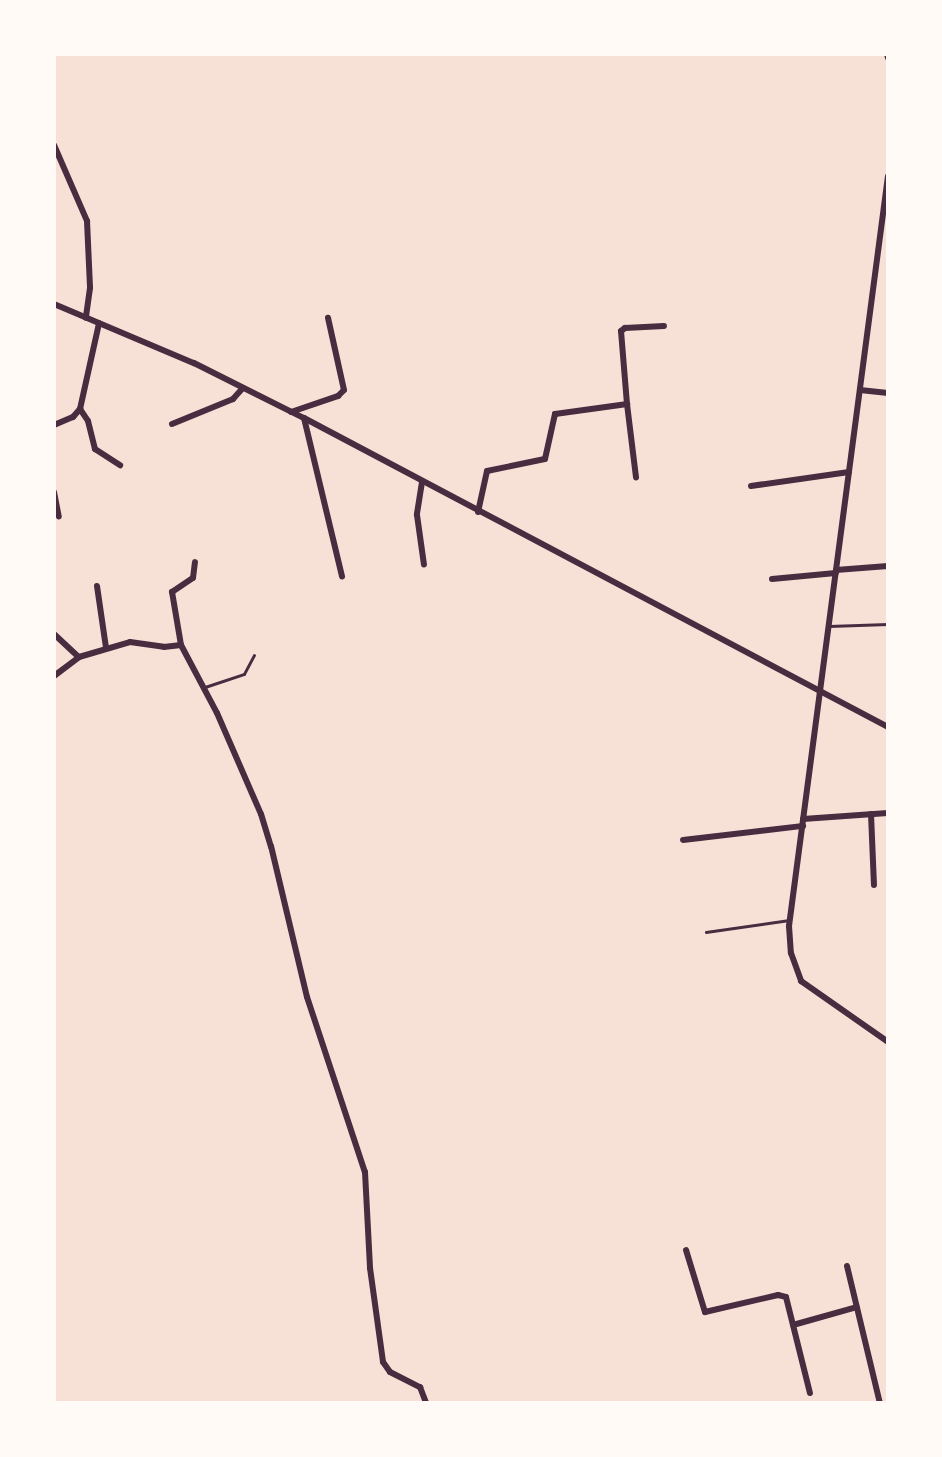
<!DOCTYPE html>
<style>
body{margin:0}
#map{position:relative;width:942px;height:1457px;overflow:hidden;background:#f7e1d7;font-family:"DM Sans",sans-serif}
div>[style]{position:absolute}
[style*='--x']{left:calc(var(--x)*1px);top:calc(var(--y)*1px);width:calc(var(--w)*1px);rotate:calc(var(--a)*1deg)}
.service>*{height:2.5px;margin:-1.25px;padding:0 1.25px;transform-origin:1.25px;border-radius:1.25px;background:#4a2c40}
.minor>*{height:6px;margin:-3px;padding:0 3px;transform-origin:3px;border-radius:3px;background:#4a2c40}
span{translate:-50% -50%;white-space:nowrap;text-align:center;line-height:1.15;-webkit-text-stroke:7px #fffaf5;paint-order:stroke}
.frame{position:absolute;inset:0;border:56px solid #fffaf5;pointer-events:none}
</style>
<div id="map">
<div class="service">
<i style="--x:829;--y:626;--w:59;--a:-1.9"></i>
<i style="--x:205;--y:687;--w:41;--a:-18.4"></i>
<i style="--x:244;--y:674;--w:21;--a:-62"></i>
<i style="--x:706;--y:932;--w:84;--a:-8.2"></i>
</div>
<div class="minor">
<i style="--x:887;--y:54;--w:4;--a:76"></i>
<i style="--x:54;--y:145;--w:83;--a:66.5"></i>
<i style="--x:87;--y:221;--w:67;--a:87.4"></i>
<i style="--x:90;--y:288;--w:30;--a:98"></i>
<i style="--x:888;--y:176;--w:757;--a:97.52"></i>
<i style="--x:789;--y:926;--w:27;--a:86"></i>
<i style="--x:791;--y:953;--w:30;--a:70"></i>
<i style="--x:801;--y:981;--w:106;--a:35"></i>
<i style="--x:54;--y:304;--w:152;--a:22.9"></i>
<i style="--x:194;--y:363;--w:123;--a:26.6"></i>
<i style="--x:304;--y:418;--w:661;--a:27.88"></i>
<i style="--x:860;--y:390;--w:28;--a:6"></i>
<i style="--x:627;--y:404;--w:74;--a:83"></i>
<i style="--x:80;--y:409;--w:14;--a:56"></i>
<i style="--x:88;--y:421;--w:29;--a:76"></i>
<i style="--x:95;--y:449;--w:30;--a:33"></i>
<i style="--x:291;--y:412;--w:50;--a:-18.8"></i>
<i style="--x:338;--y:396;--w:8;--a:-45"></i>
<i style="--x:344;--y:390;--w:74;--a:-102.5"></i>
<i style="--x:304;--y:418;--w:163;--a:76.5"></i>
<i style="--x:172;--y:424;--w:66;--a:-22.3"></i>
<i style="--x:233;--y:399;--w:15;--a:-48"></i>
<i style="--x:54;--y:425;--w:21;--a:-23"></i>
<i style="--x:73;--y:417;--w:11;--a:-49"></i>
<i style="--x:80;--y:409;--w:88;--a:-77.5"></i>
<i style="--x:422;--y:482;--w:33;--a:99"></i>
<i style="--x:417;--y:515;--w:50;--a:82"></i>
<i style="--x:751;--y:486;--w:99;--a:-8.1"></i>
<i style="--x:54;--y:492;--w:25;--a:79"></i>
<i style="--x:478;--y:512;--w:42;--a:-77.6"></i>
<i style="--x:487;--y:471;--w:59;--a:-11.7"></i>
<i style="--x:545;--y:459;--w:46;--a:-77.5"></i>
<i style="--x:555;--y:414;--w:73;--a:-7.9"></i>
<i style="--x:627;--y:404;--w:73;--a:-94.7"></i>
<i style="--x:621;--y:331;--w:5;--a:-37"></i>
<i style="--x:625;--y:328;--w:39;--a:-3"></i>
<i style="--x:836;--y:570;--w:52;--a:-4.4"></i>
<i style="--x:772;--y:579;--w:64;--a:-5.4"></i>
<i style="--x:97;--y:586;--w:63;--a:81.7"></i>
<i style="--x:54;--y:634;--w:34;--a:43"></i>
<i style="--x:79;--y:657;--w:53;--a:-16.4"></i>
<i style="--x:130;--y:642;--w:34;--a:8"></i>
<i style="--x:164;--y:647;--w:17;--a:-7"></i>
<i style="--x:181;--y:645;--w:77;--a:62.1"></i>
<i style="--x:217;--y:713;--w:110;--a:66.5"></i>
<i style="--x:261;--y:814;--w:34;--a:73"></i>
<i style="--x:271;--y:846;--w:155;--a:76.6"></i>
<i style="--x:307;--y:997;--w:184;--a:71.7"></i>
<i style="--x:365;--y:1172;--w:96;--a:87"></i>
<i style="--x:370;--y:1268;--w:95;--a:82.1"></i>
<i style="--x:383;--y:1362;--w:12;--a:55"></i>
<i style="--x:390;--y:1372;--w:34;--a:27"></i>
<i style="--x:420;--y:1387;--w:17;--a:69"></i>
<i style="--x:181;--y:645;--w:54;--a:-99.6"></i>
<i style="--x:172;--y:592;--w:25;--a:-34"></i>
<i style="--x:193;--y:578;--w:16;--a:-83"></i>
<i style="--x:54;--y:676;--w:31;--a:-37"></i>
<i style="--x:871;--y:814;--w:71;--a:87.6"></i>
<i style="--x:803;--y:819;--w:85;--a:-4"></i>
<i style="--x:683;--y:840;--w:121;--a:-6.7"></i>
<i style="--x:686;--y:1250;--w:65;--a:73"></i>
<i style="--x:705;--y:1312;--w:75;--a:-13.1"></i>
<i style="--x:778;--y:1295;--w:8;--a:14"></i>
<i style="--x:786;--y:1297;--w:99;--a:76"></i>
<i style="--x:847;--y:1266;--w:141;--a:76.5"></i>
<i style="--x:793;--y:1325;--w:66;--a:-15.7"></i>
</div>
<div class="frame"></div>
</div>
